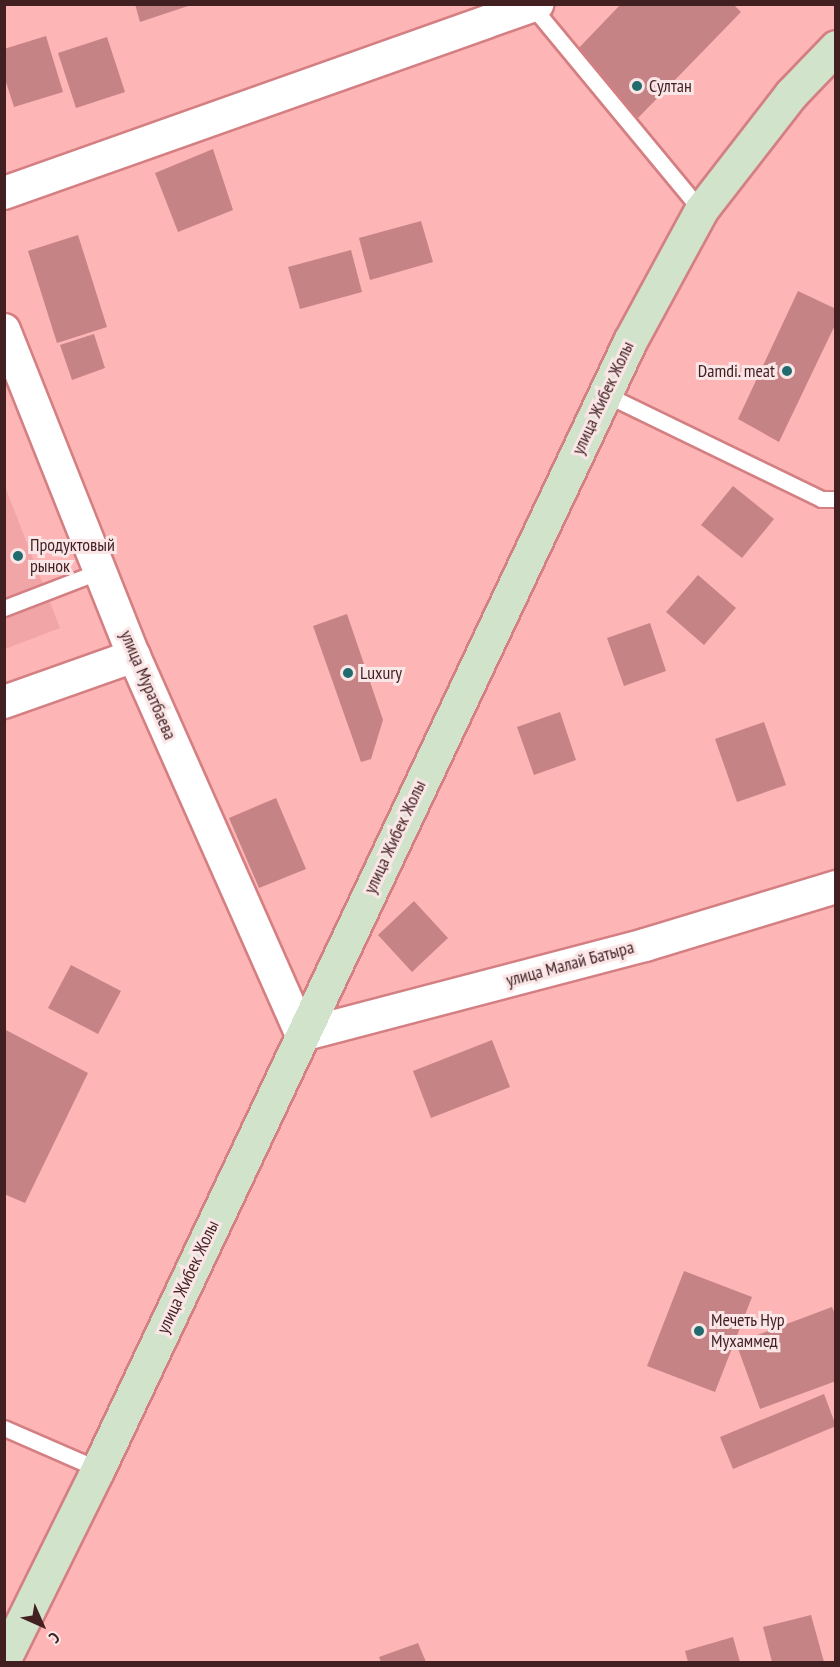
<!DOCTYPE html>
<meta charset="utf-8">
<style>
body{margin:0}
#map{position:relative;width:840px;height:1667px;overflow:hidden;background:#fdb5b6;font-family:"PT Sans Narrow",sans-serif}
div>[style]{position:absolute}
[style*='--x']{left:calc(var(--x)*1px);top:calc(var(--y)*1px);width:calc(var(--w)*1px);rotate:calc(var(--a)*1deg)}
.built>*{inset:0;background:#f2a5a7}
.building>*{inset:0;background:#c68385}
.roads{filter:drop-shadow(2px 0 #d47f82) drop-shadow(-2px 0 #d47f82) drop-shadow(0 2px #d47f82) drop-shadow(0 -2px #d47f82)}
.lane>*{height:15px;margin:-7.5px;padding:0 7.5px;transform-origin:7.5px;border-radius:7.5px;background:#fff}
.street>*{height:32px;margin:-16px;padding:0 16px;transform-origin:16px;border-radius:16px;background:#fff}
.secondary>*{height:33px;margin:-16.5px;padding:0 16.5px;transform-origin:16.5px;border-radius:16.5px;background:#d2e3cc}
.dots>*{width:16px;height:16px;translate:-50% -50%;box-sizing:border-box;border:3px solid #fae6e6;border-radius:50%}
span{translate:-50% -50%;white-space:nowrap;text-align:center;line-height:1.15;-webkit-text-stroke:6px #fae6e6;paint-order:stroke}
.poi-label{font-size:18px;color:#421f21}
.left{translate:0 -50%;text-align:left}
.right{translate:-100% -50%;text-align:right}
.street-label{font-size:18px;color:#421f21}
.frame{position:absolute;inset:0;border:6px solid #421f21;pointer-events:none}
.north{position:absolute;left:12px;top:1595px;width:60px;height:60px;-webkit-text-stroke:4px #fae6e6;paint-order:stroke;rotate:135deg;font-size:16px;font-weight:700;line-height:24px;text-align:center;color:#421f21}
.north::after{content:'';display:block;margin:auto;width:21px;height:27px;background:#421f21;clip-path:polygon(50% 0,100% 100%,50% 72%,0 100%)}
</style>
<div id="map">
<div class="built">
<i style="clip-path:polygon(4px 484px,60px 628px,5px 649px,4px 649px)"></i>
</div>
<div class="building">
<i style="clip-path:polygon(135px 4px,191px 4px,191px 5px,140px 22px)"></i>
<i style="clip-path:polygon(621px 4px,733px 4px,741px 12px,638px 118px,573px 54px)"></i>
<i style="clip-path:polygon(46px 36px,63px 92px,14px 107px,4px 76px,4px 49px)"></i>
<i style="clip-path:polygon(107px 37px,125px 92px,76px 108px,58px 53px)"></i>
<i style="clip-path:polygon(213px 149px,233px 210px,178px 232px,155px 173px)"></i>
<i style="clip-path:polygon(421px 221px,433px 262px,370px 280px,359px 238px)"></i>
<i style="clip-path:polygon(78px 235px,107px 327px,57px 343px,28px 251px)"></i>
<i style="clip-path:polygon(351px 250px,362px 292px,300px 309px,288px 267px)"></i>
<i style="clip-path:polygon(798px 291px,836px 309px,836px 323px,779px 442px,738px 419px)"></i>
<i style="clip-path:polygon(94px 334px,105px 368px,72px 380px,60px 345px)"></i>
<i style="clip-path:polygon(733px 486px,774px 519px,742px 558px,701px 525px)"></i>
<i style="clip-path:polygon(698px 575px,736px 608px,704px 645px,666px 612px)"></i>
<i style="clip-path:polygon(347px 614px,383px 720px,371px 759px,361px 762px,313px 626px)"></i>
<i style="clip-path:polygon(650px 623px,666px 671px,624px 686px,607px 638px)"></i>
<i style="clip-path:polygon(560px 712px,576px 760px,534px 775px,517px 727px)"></i>
<i style="clip-path:polygon(764px 722px,786px 785px,737px 802px,715px 739px)"></i>
<i style="clip-path:polygon(276px 798px,306px 869px,259px 888px,229px 818px)"></i>
<i style="clip-path:polygon(414px 901px,448px 938px,412px 972px,378px 935px)"></i>
<i style="clip-path:polygon(71px 965px,121px 991px,98px 1034px,48px 1008px)"></i>
<i style="clip-path:polygon(4px 1029px,88px 1073px,25px 1203px,4px 1194px)"></i>
<i style="clip-path:polygon(492px 1040px,510px 1087px,431px 1118px,413px 1071px)"></i>
<i style="clip-path:polygon(684px 1271px,752px 1297px,715px 1392px,647px 1366px)"></i>
<i style="clip-path:polygon(832px 1307px,836px 1316px,836px 1381px,760px 1409px,736px 1343px)"></i>
<i style="clip-path:polygon(824px 1394px,836px 1426px,733px 1469px,720px 1437px)"></i>
<i style="clip-path:polygon(811px 1615px,824px 1662px,772px 1662px,763px 1627px)"></i>
<i style="clip-path:polygon(733px 1637px,740px 1662px,688px 1662px,685px 1651px)"></i>
<i style="clip-path:polygon(418px 1643px,426px 1662px,381px 1662px,379px 1657px)"></i>
</div>
<div class="roads">
<div class="lane">
<i style="--x:532;--y:6;--w:265;--a:50.4"></i>
<i style="--x:605;--y:394;--w:240;--a:25.9"></i>
<i style="--x:821;--y:499;--w:15;--a:0"></i>
<i style="--x:4;--y:608;--w:103;--a:-21.1"></i>
<i style="--x:4;--y:1428;--w:103;--a:23.6"></i>
</div>
<div class="street">
<i style="--x:4;--y:193;--w:566;--a:-19.52"></i>
<i style="--x:4;--y:330;--w:351;--a:68.3"></i>
<i style="--x:134;--y:656;--w:415;--a:66.1"></i>
<i style="--x:302;--y:1035;--w:355;--a:-14.7"></i>
<i style="--x:645;--y:945;--w:200;--a:-16.9"></i>
<i style="--x:4;--y:702;--w:138;--a:-19.5"></i>
</div>
<div class="secondary">
<i style="--x:4;--y:1659;--w:212;--a:-63.7"></i>
<i style="--x:98;--y:1469;--w:1247;--a:-64.75"></i>
<i style="--x:630;--y:341;--w:149;--a:-61.5"></i>
<i style="--x:701;--y:210;--w:147;--a:-52.2"></i>
<i style="--x:791;--y:94;--w:65;--a:-46.2"></i>
</div>
</div>
<div class="dots">
<i style="left:637px;top:86px;background:#1f6b6d"></i>
<i style="left:787px;top:371px;background:#1f6b6d"></i>
<i style="left:18px;top:556px;background:#1f6b6d"></i>
<i style="left:348px;top:673px;background:#1f6b6d"></i>
<i style="left:699px;top:1331px;background:#1f6b6d"></i>
</div>
<div class="poi-label">
<span class="left" style="left:649px;top:86px">Султан</span>
<span class="right" style="left:775px;top:371px">Damdi. meat</span>
<span class="left" style="left:30px;top:556px">Продуктовый<br>рынок</span>
<span class="left" style="left:360px;top:673px">Luxury</span>
<span class="left" style="left:711px;top:1331px">Мечеть Нур<br>Мухаммед</span>
</div>
<div class="street-label">
<span style="left:603px;top:398px;rotate:-65deg">улица Жибек Жолы</span>
<span style="left:148px;top:685px;rotate:67deg">улица Муратбаева</span>
<span style="left:395px;top:837px;rotate:-65deg">улица Жибек Жолы</span>
<span style="left:570px;top:964px;rotate:-15deg">улица Малай Батыра</span>
<span style="left:188px;top:1277px;rotate:-65deg">улица Жибек Жолы</span>
</div>
<div class="frame"></div>
<div class="north">С</div>
</div>
